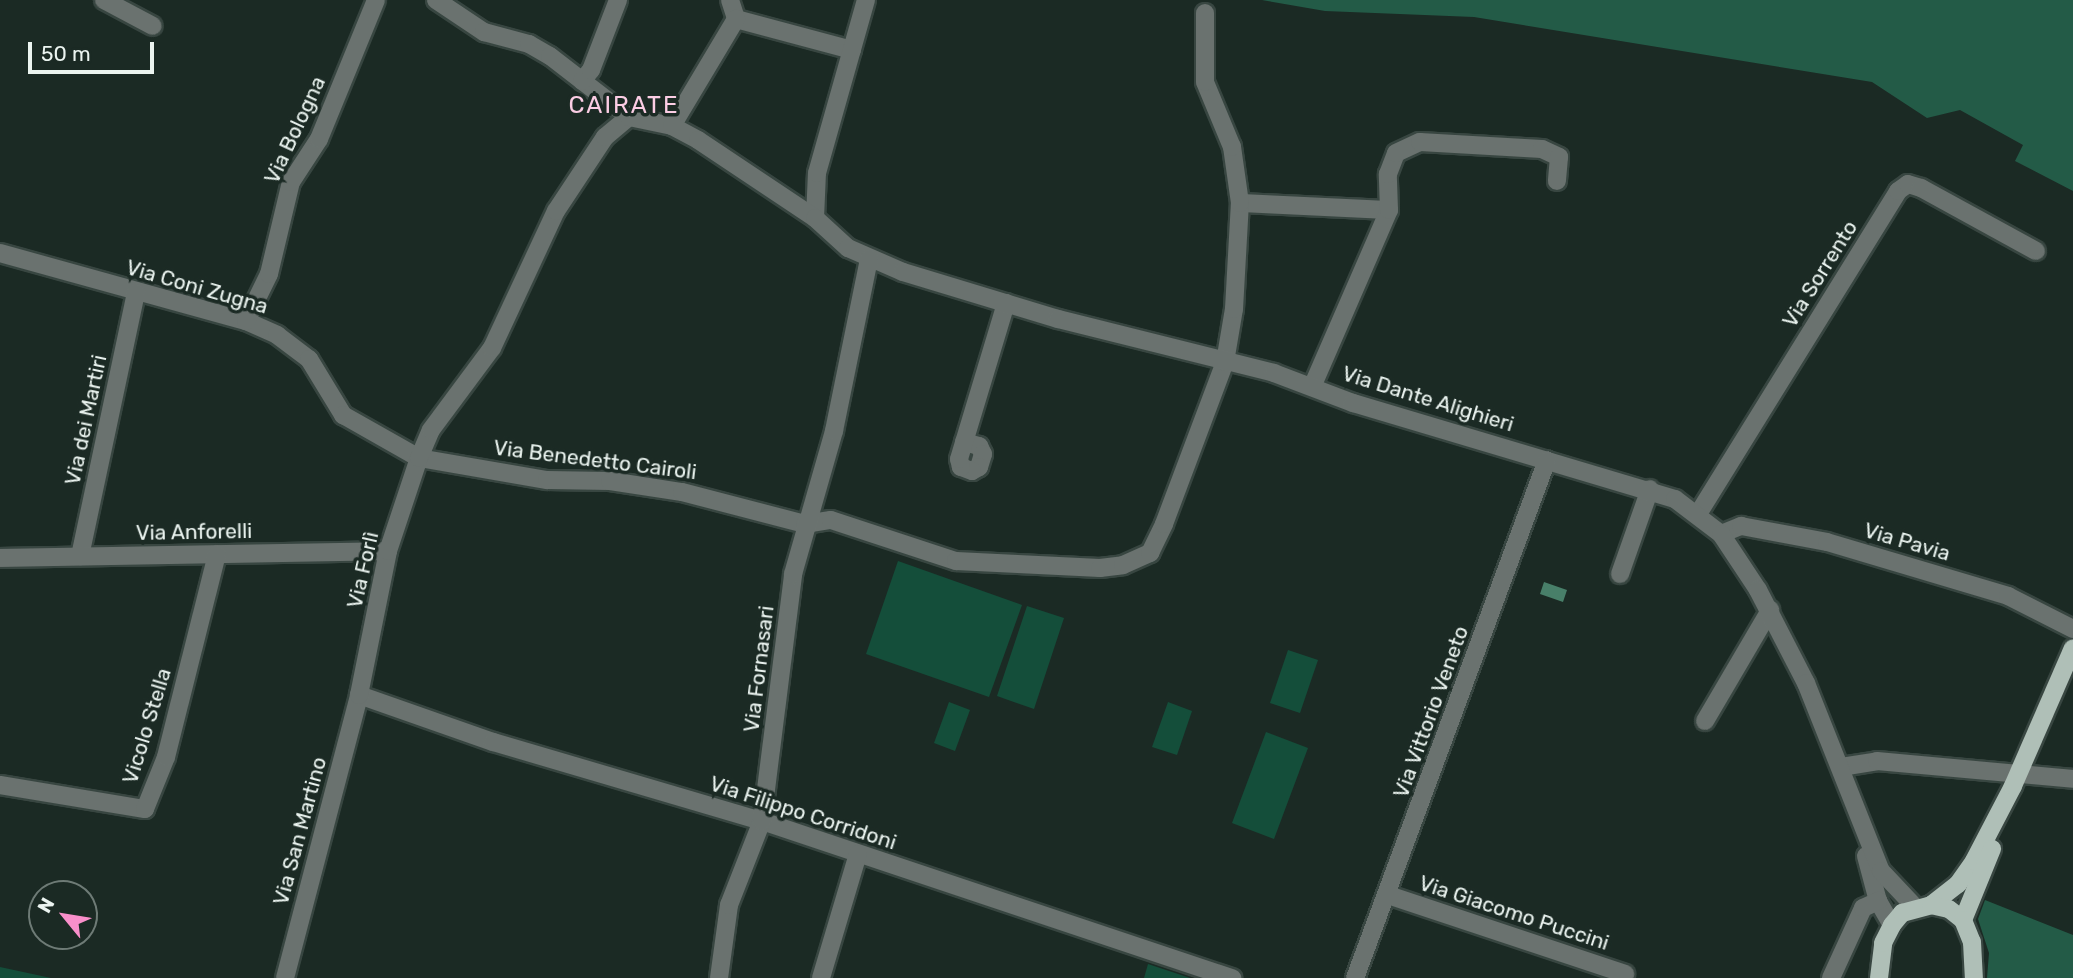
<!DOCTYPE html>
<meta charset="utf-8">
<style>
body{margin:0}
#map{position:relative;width:2073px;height:978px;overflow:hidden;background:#1b2a24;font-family:Rubik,sans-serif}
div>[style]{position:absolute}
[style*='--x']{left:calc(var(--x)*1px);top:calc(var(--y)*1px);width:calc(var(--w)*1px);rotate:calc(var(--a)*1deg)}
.green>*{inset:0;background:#144e3a}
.forest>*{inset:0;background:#235b47}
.water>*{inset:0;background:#487f69}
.roads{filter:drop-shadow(2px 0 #384641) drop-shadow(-2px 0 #384641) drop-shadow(0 2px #384641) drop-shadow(0 -2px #384641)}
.minor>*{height:18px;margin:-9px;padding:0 9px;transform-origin:9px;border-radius:9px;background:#6a726f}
.major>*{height:18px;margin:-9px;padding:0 9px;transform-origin:9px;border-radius:9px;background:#afbfb7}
span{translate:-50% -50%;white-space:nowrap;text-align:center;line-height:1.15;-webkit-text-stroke:7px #1b2a24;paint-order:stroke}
.street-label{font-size:21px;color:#ebf4f0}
.quarter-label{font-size:24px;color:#fbcde4;letter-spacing:2px}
.north{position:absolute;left:28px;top:880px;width:70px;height:70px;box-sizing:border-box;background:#1b2a24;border:2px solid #6e7b76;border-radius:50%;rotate:300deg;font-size:19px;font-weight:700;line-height:28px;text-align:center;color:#ebf4f0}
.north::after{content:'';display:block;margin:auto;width:24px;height:32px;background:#f98fca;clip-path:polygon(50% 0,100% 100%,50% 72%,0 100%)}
.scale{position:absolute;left:28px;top:42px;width:126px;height:32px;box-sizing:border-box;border:4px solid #ebf4f0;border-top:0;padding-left:9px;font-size:21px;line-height:24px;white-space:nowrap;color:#ebf4f0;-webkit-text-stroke:5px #1b2a24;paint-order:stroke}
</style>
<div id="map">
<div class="green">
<i style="clip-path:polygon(898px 561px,1022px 605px,989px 697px,866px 654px)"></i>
<i style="clip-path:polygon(1027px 606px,1064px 618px,1034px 709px,997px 696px)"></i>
<i style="clip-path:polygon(1288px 650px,1318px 660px,1300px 713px,1270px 703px)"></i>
<i style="clip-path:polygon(949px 702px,970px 710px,955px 751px,934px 743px)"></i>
<i style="clip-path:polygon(1168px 702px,1192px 711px,1177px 755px,1152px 747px)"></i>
<i style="clip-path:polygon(1266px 732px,1308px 748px,1274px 839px,1232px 823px)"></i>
<i style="clip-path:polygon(1148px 964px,1190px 978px,1144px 978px)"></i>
<i style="clip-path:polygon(0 967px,51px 978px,0 978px)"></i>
</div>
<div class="forest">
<i style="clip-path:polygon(1262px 0,2073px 0,2073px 191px,2015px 161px,2023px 145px,1960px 110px,1927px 118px,1872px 82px,1474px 17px,1325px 11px)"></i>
<i style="clip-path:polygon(1985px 900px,2073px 935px,2073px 978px,1987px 978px,1989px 953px,1978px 919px)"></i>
</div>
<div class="water">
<i style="clip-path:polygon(1544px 582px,1567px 590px,1563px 602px,1540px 594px)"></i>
</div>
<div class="roads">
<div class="minor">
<i style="--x:104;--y:0;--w:55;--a:28"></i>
<i style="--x:436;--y:0;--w:58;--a:33.7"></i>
<i style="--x:484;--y:32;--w:47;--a:14.9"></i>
<i style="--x:529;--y:44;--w:24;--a:30"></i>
<i style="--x:550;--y:56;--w:100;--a:37.7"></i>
<i style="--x:730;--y:0;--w:20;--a:72"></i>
<i style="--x:736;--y:19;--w:120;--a:15"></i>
<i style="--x:582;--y:81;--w:14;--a:-51"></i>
<i style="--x:591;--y:70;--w:75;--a:-68.9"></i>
<i style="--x:672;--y:126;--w:125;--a:-59.1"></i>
<i style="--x:1240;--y:203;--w:149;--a:2.7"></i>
<i style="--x:1389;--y:210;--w:191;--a:113.5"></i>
<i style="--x:1389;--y:210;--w:36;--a:-92"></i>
<i style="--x:1388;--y:174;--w:22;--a:-69"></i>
<i style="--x:1396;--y:153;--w:26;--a:-25"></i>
<i style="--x:1420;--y:142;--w:122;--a:3.3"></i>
<i style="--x:1542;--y:149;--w:19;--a:25"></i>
<i style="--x:1559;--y:157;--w:24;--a:95"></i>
<i style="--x:815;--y:218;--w:45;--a:-87.5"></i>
<i style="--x:817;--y:173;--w:180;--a:-74.2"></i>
<i style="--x:0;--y:253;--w:255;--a:15.5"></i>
<i style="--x:246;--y:321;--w:34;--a:24"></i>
<i style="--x:277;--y:335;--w:40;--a:37"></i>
<i style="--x:309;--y:359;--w:66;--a:58.7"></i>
<i style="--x:343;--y:415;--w:87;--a:29.5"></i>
<i style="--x:419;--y:458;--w:130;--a:9.8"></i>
<i style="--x:547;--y:480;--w:63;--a:0.9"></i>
<i style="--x:610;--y:481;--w:73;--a:8.7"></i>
<i style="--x:682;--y:492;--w:127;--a:14.6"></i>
<i style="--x:805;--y:524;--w:26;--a:-9"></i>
<i style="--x:831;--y:520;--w:132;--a:18.2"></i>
<i style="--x:956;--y:561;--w:144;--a:2.8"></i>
<i style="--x:1100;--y:568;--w:23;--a:-7"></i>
<i style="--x:1123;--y:565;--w:30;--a:-24"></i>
<i style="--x:1150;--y:553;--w:32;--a:-64"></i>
<i style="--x:1164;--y:524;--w:173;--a:-69.4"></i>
<i style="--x:1225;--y:362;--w:54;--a:-80.4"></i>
<i style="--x:1234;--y:309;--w:106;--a:-86.8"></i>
<i style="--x:1240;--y:203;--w:57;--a:-98.1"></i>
<i style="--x:1232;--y:147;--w:70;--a:-112.6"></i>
<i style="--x:1205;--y:82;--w:69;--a:-90"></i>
<i style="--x:246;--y:321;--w:52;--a:-63.9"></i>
<i style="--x:269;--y:274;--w:95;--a:-76.6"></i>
<i style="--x:291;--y:182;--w:51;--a:-56.9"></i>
<i style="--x:319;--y:139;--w:150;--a:-67.7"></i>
<i style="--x:964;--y:442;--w:16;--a:15"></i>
<i style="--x:979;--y:446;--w:9;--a:63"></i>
<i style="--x:983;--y:454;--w:14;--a:107"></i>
<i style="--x:979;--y:467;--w:8;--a:150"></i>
<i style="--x:972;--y:471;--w:12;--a:-160"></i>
<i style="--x:961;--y:467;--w:8;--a:-104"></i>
<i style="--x:959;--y:459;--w:163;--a:-73.2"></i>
<i style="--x:1698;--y:514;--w:380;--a:-58.2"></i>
<i style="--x:1898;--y:191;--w:12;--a:-35"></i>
<i style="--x:1908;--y:184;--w:14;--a:17"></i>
<i style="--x:1921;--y:188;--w:131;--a:28.7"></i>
<i style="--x:1721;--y:534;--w:22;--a:-22"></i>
<i style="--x:1741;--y:526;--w:87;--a:10.5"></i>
<i style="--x:1827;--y:542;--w:189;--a:16.6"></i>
<i style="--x:2008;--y:596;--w:73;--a:26.9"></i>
<i style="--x:80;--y:556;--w:269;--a:-78"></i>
<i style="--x:0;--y:558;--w:388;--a:-1"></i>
<i style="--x:1620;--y:574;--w:90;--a:-70.6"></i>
<i style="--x:359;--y:695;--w:142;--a:19.3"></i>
<i style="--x:493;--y:742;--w:280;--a:16.4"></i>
<i style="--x:762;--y:821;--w:496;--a:18.5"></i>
<i style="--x:1705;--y:721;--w:129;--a:-59.6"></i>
<i style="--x:1841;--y:767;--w:36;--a:-9"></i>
<i style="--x:1877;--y:761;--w:197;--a:5.2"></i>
<i style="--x:0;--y:785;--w:147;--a:9.4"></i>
<i style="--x:145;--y:809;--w:56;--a:-68"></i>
<i style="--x:166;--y:757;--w:209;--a:-75.9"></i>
<i style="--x:1866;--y:856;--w:47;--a:75.1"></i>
<i style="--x:1878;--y:901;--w:28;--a:60"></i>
<i style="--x:1388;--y:895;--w:250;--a:18.4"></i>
<i style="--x:285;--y:978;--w:293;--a:-75.3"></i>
<i style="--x:359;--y:695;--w:147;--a:-78.6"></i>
<i style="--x:388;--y:551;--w:98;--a:-71.6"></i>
<i style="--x:419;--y:458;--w:30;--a:-67"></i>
<i style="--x:431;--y:430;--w:102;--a:-53.4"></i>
<i style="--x:492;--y:348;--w:151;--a:-65"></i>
<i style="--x:556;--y:211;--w:89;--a:-56.5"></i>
<i style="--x:605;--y:137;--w:31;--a:-40"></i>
<i style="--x:629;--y:117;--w:44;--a:11.8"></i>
<i style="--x:672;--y:126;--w:30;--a:28"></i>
<i style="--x:698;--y:140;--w:141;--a:33.7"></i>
<i style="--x:815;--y:218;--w:45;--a:42.3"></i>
<i style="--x:848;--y:248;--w:60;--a:23.6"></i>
<i style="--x:903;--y:272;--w:162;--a:16.9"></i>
<i style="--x:1058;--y:319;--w:223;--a:14"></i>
<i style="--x:1274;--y:373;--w:85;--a:20.8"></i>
<i style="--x:1353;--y:403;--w:336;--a:16.6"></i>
<i style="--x:1675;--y:499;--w:58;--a:37.3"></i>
<i style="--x:1721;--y:534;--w:67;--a:56.5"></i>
<i style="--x:1758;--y:590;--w:105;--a:62.7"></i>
<i style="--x:1806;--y:683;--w:202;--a:68.3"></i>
<i style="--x:1881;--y:871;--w:50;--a:46.6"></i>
<i style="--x:719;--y:978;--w:74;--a:-82.2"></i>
<i style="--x:729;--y:905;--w:90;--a:-68.6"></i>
<i style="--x:762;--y:821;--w:249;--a:-82.8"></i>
<i style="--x:793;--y:574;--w:149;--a:-74"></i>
<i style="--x:834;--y:431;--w:176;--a:-78.5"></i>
<i style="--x:821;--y:978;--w:129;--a:-73.4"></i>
<i style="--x:1355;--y:978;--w:552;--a:-69.66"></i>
<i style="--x:1831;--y:978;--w:77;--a:-65.4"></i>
<i style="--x:1863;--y:908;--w:17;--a:-25"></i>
</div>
<div class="major">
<i style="--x:1931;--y:905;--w:34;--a:-38"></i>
<i style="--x:1958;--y:884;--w:28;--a:-55"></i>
<i style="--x:1974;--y:861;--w:85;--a:-62.5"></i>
<i style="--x:2013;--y:786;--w:150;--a:-66.5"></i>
<i style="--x:1963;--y:920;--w:77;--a:-67.8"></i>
<i style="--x:1879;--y:978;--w:35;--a:-83"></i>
<i style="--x:1883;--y:943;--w:20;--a:-63"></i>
<i style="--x:1892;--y:925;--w:16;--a:-50"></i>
<i style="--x:1902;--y:913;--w:30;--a:-15"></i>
<i style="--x:1931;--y:905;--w:18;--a:13"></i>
<i style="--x:1949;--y:909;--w:18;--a:38"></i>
<i style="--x:1963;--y:920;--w:24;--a:68"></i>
<i style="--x:1972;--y:942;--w:36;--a:87"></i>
</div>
</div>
<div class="street-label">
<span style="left:295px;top:130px;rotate:-65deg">Via Bologna</span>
<span style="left:1820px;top:274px;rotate:-58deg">Via Sorrento</span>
<span style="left:197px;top:287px;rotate:16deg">Via Coni Zugna</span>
<span style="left:1428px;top:399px;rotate:17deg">Via Dante Alighieri</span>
<span style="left:86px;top:420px;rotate:-78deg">Via dei Martiri</span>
<span style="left:595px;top:460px;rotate:7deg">Via Benedetto Cairoli</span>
<span style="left:194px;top:532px;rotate:-1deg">Via Anforelli</span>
<span style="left:1907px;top:542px;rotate:16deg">Via Pavia</span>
<span style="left:363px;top:570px;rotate:-77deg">Via Forlì</span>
<span style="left:759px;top:669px;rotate:-83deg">Via Fornasari</span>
<span style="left:1431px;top:712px;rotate:-70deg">Via Vittorio Veneto</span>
<span style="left:147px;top:726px;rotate:-73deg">Vicolo Stella</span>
<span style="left:803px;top:813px;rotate:18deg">Via Filippo Corridoni</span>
<span style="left:300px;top:831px;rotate:-75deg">Via San Martino</span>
<span style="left:1514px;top:913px;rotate:18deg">Via Giacomo Puccini</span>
</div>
<div class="quarter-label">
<span style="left:624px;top:106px">CAIRATE</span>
</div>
<div class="north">N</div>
<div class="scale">50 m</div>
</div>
